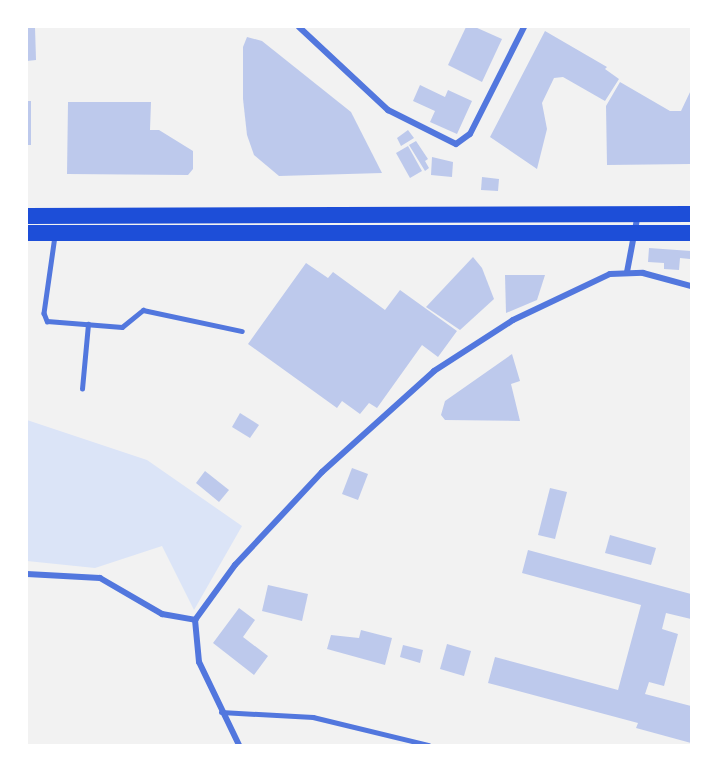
<!DOCTYPE html>
<style>
body{margin:0}
#map{position:relative;width:718px;height:772px;overflow:hidden;background:#f2f2f2;font-family:Overpass,sans-serif}
div>[style]{position:absolute}
[style*='--x']{left:calc(var(--x)*1px);top:calc(var(--y)*1px);width:calc(var(--w)*1px);rotate:calc(var(--a)*1deg)}
.green>*{inset:0;background:#dbe4f7}
.building>*{inset:0;background:#bdc9ec}
.service>*{height:4.5px;margin:-2.25px;padding:0 2.25px;transform-origin:2.25px;border-radius:2.25px;background:#5277de}
.minor>*{height:6px;margin:-3px;padding:0 3px;transform-origin:3px;border-radius:3px;background:#5277de}
.trunk>*{height:16px;margin:-8px;padding:0 8px;transform-origin:8px;border-radius:8px;background:#1d4ed8}
span{translate:-50% -50%;white-space:nowrap;text-align:center;line-height:1.15;-webkit-text-stroke:4.5px #fff;paint-order:stroke}
.frame{position:absolute;inset:0;border:28px solid #fff;pointer-events:none}
</style>
<div id="map">
<div class="green">
<i style="clip-path:polygon(27px 420px,147px 460px,242px 526px,194px 610px,162px 546px,95px 568px,27px 561px)"></i>
</div>
<div class="building">
<i style="clip-path:polygon(27px 27px,35px 27px,36px 60px,27px 61px)"></i>
<i style="clip-path:polygon(466px 27px,475px 27px,502px 39px,482px 82px,448px 65px)"></i>
<i style="clip-path:polygon(545px 31px,607px 67px,605px 69px,619px 79px,605px 101px,563px 77px,554px 78px,542px 103px,547px 129px,537px 169px,490px 137px)"></i>
<i style="clip-path:polygon(247px 37px,262px 41px,351px 112px,382px 173px,279px 176px,254px 155px,247px 135px,243px 99px,243px 47px)"></i>
<i style="clip-path:polygon(620px 82px,670px 111px,681px 111px,691px 90px,691px 164px,607px 165px,606px 106px)"></i>
<i style="clip-path:polygon(420px 85px,445px 97px,448px 90px,472px 101px,457px 134px,430px 122px,435px 111px,413px 101px)"></i>
<i style="clip-path:polygon(27px 101px,31px 101px,31px 145px,27px 145px)"></i>
<i style="clip-path:polygon(68px 102px,151px 102px,150px 130px,159px 130px,193px 151px,193px 169px,188px 175px,67px 174px)"></i>
<i style="clip-path:polygon(408px 130px,414px 138px,401px 146px,397px 138px)"></i>
<i style="clip-path:polygon(416px 141px,428px 159px,425px 161px,429px 168px,425px 171px,409px 145px)"></i>
<i style="clip-path:polygon(408px 146px,422px 171px,410px 178px,396px 153px)"></i>
<i style="clip-path:polygon(432px 157px,453px 162px,452px 177px,431px 175px)"></i>
<i style="clip-path:polygon(482px 177px,499px 179px,498px 191px,481px 190px)"></i>
<i style="clip-path:polygon(649px 248px,691px 251px,690px 259px,680px 258px,679px 270px,664px 269px,664px 263px,648px 262px)"></i>
<i style="clip-path:polygon(473px 257px,482px 268px,494px 299px,460px 330px,426px 307px)"></i>
<i style="clip-path:polygon(306px 263px,328px 278px,333px 272px,385px 310px,400px 290px,457px 331px,438px 357px,422px 345px,377px 408px,369px 403px,360px 414px,342px 401px,337px 408px,248px 344px)"></i>
<i style="clip-path:polygon(505px 275px,545px 275px,537px 300px,506px 313px)"></i>
<i style="clip-path:polygon(512px 354px,520px 381px,511px 384px,520px 421px,445px 420px,441px 415px,445px 401px)"></i>
<i style="clip-path:polygon(240px 413px,259px 425px,250px 438px,232px 427px)"></i>
<i style="clip-path:polygon(352px 468px,368px 474px,358px 500px,342px 494px)"></i>
<i style="clip-path:polygon(205px 471px,229px 490px,219px 502px,196px 483px)"></i>
<i style="clip-path:polygon(550px 488px,567px 492px,555px 539px,538px 535px)"></i>
<i style="clip-path:polygon(610px 535px,656px 548px,651px 565px,605px 553px)"></i>
<i style="clip-path:polygon(528px 550px,691px 594px,691px 619px,666px 613px,662px 629px,678px 634px,664px 686px,649px 682px,645px 694px,691px 706px,691px 743px,636px 728px,638px 723px,488px 683px,495px 657px,618px 690px,641px 605px,522px 573px)"></i>
<i style="clip-path:polygon(268px 585px,308px 594px,302px 621px,262px 611px)"></i>
<i style="clip-path:polygon(239px 608px,255px 620px,243px 637px,268px 656px,254px 675px,213px 643px)"></i>
<i style="clip-path:polygon(361px 630px,392px 638px,385px 665px,327px 649px,331px 635px,359px 638px)"></i>
<i style="clip-path:polygon(447px 644px,471px 651px,464px 676px,440px 669px)"></i>
<i style="clip-path:polygon(403px 645px,423px 650px,420px 663px,400px 657px)"></i>
</div>
<div class="service">
<i style="--x:55;--y:236;--w:78;--a:98.1"></i>
<i style="--x:44;--y:313;--w:9;--a:69"></i>
<i style="--x:47;--y:321;--w:75;--a:4.6"></i>
<i style="--x:122;--y:327;--w:27;--a:-39"></i>
<i style="--x:143;--y:310;--w:101;--a:12"></i>
<i style="--x:82;--y:389;--w:65;--a:-84.7"></i>
<i style="--x:221;--y:712;--w:92;--a:3.1"></i>
<i style="--x:313;--y:717;--w:119;--a:13.6"></i>
</div>
<div class="minor">
<i style="--x:299;--y:27;--w:122;--a:43"></i>
<i style="--x:388;--y:110;--w:76;--a:26.6"></i>
<i style="--x:456;--y:144;--w:17;--a:-36"></i>
<i style="--x:470;--y:134;--w:120;--a:-63.2"></i>
<i style="--x:627;--y:272;--w:59;--a:-79.3"></i>
<i style="--x:27;--y:574;--w:73;--a:3.1"></i>
<i style="--x:100;--y:578;--w:72;--a:30.1"></i>
<i style="--x:162;--y:614;--w:34;--a:10"></i>
<i style="--x:239;--y:745;--w:92;--a:-115.7"></i>
<i style="--x:199;--y:662;--w:42;--a:-95.4"></i>
<i style="--x:195;--y:620;--w:68;--a:-54"></i>
<i style="--x:235;--y:565;--w:127;--a:-46.9"></i>
<i style="--x:322;--y:472;--w:151;--a:-42"></i>
<i style="--x:434;--y:371;--w:94;--a:-32.8"></i>
<i style="--x:513;--y:320;--w:107;--a:-25.4"></i>
<i style="--x:610;--y:274;--w:33;--a:-2"></i>
<i style="--x:643;--y:273;--w:50;--a:15.2"></i>
</div>
<div class="trunk">
<i style="--x:27;--y:216;--w:664;--a:-0.17"></i>
<i style="--x:27;--y:233;--w:664;--a:0"></i>
</div>
<div class="frame"></div>
</div>
